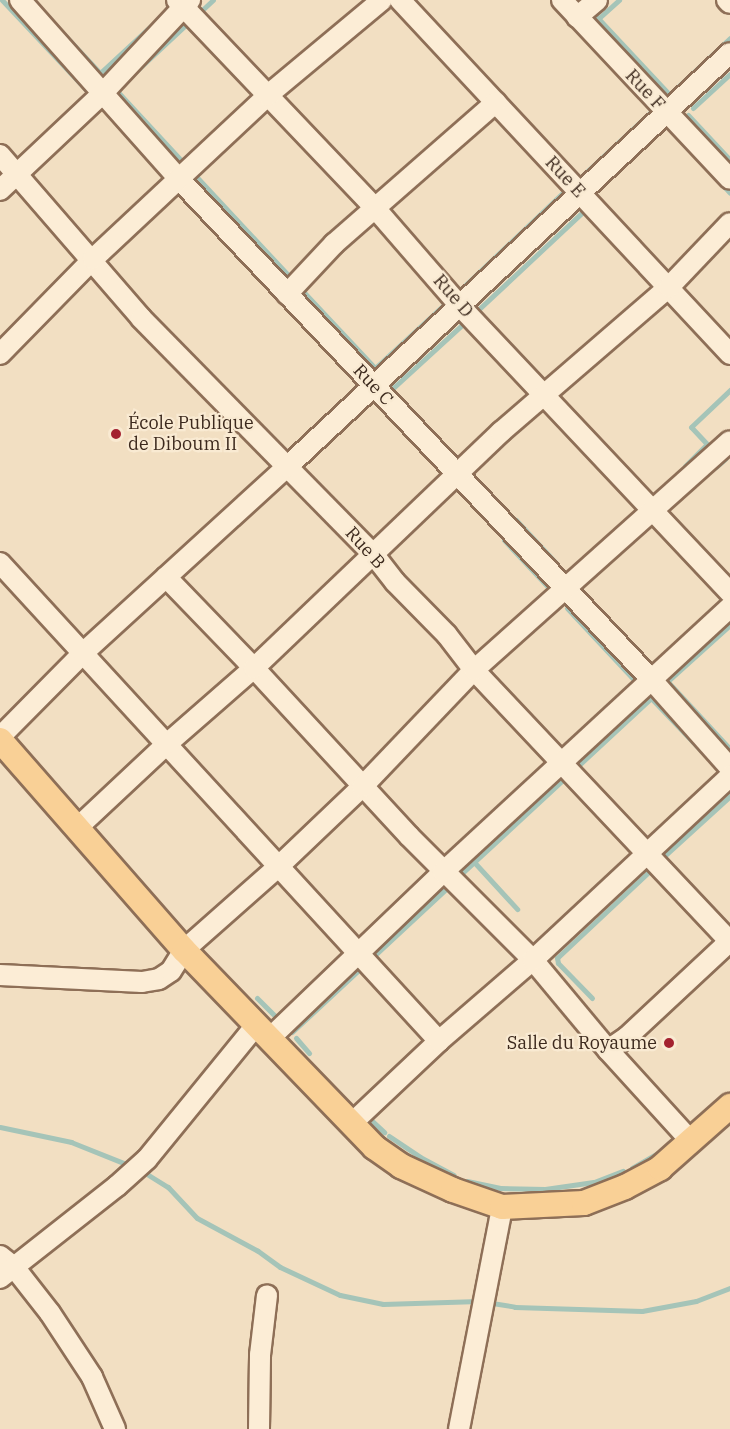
<!DOCTYPE html>
<meta charset="utf-8">
<style>
body{margin:0}
#map{position:relative;width:730px;height:1429px;overflow:hidden;background:#f2dfc2;font-family:"IBM Plex Serif",serif}
div>[style]{position:absolute}
[style*='--x']{left:calc(var(--x)*1px);top:calc(var(--y)*1px);width:calc(var(--w)*1px);rotate:calc(var(--a)*1deg)}
.stream>*{height:5px;margin:-2.5px;padding:0 2.5px;transform-origin:2.5px;border-radius:2.5px;background:#a5c4b8}
.roads{filter:drop-shadow(2px 0 #8e6f57) drop-shadow(-2px 0 #8e6f57) drop-shadow(0 2px #8e6f57) drop-shadow(0 -2px #8e6f57)}
.minor>*{height:20px;margin:-10px;padding:0 10px;transform-origin:10px;border-radius:10px;background:#fcedd6}
.major>*{height:24px;margin:-12px;padding:0 12px;transform-origin:12px;border-radius:12px;background:#f9d096}
.dots>*{width:16px;height:16px;translate:-50% -50%;box-sizing:border-box;border:3px solid #f9ead2;border-radius:50%}
span{translate:-50% -50%;white-space:nowrap;text-align:center;line-height:1.15;-webkit-text-stroke:4.5px #f9ead2;paint-order:stroke}
.street-label{font-size:18px;color:#3c291d}
.poi-label{font-size:18px;color:#3c291d}
.left{translate:0 -50%;text-align:left}
.right{translate:-100% -50%;text-align:right}
</style>
<div id="map">
<div class="stream">
<i style="--x:2;--y:0;--w:134;--a:46.8"></i>
<i style="--x:581;--y:0;--w:130;--a:46.9"></i>
<i style="--x:199;--y:13;--w:19;--a:-43"></i>
<i style="--x:599;--y:18;--w:27;--a:-42"></i>
<i style="--x:55;--y:25;--w:66;--a:46.8"></i>
<i style="--x:100;--y:73;--w:93;--a:-42.8"></i>
<i style="--x:132;--y:75;--w:81;--a:-43"></i>
<i style="--x:116;--y:90;--w:94;--a:47.2"></i>
<i style="--x:670;--y:94;--w:82;--a:-43"></i>
<i style="--x:693;--y:108;--w:50;--a:-42.6"></i>
<i style="--x:688;--y:115;--w:62;--a:47"></i>
<i style="--x:192;--y:172;--w:145;--a:47"></i>
<i style="--x:583;--y:175;--w:96;--a:-42.9"></i>
<i style="--x:721;--y:183;--w:13;--a:48"></i>
<i style="--x:298;--y:286;--w:112;--a:46.8"></i>
<i style="--x:460;--y:290;--w:149;--a:-43.4"></i>
<i style="--x:479;--y:309;--w:148;--a:-43.1"></i>
<i style="--x:374;--y:369;--w:103;--a:-42.6"></i>
<i style="--x:392;--y:389;--w:99;--a:-42.5"></i>
<i style="--x:685;--y:466;--w:31;--a:-45"></i>
<i style="--x:707;--y:444;--w:23;--a:-133"></i>
<i style="--x:691;--y:427;--w:54;--a:-43.5"></i>
<i style="--x:716;--y:467;--w:13;--a:-42"></i>
<i style="--x:516;--y:520;--w:60;--a:47"></i>
<i style="--x:504;--y:540;--w:69;--a:46.8"></i>
<i style="--x:567;--y:608;--w:101;--a:47"></i>
<i style="--x:528;--y:609;--w:29;--a:-44"></i>
<i style="--x:487;--y:646;--w:36;--a:-42"></i>
<i style="--x:668;--y:681;--w:84;--a:-42.1"></i>
<i style="--x:668;--y:682;--w:91;--a:47.2"></i>
<i style="--x:650;--y:697;--w:94;--a:46.3"></i>
<i style="--x:660;--y:860;--w:95;--a:-42.4"></i>
<i style="--x:474;--y:862;--w:64;--a:47.5"></i>
<i style="--x:459;--y:876;--w:262;--a:-42.8"></i>
<i style="--x:375;--y:955;--w:100;--a:-43"></i>
<i style="--x:257;--y:998;--w:27;--a:45"></i>
<i style="--x:592;--y:998;--w:49;--a:-134.2"></i>
<i style="--x:558;--y:963;--w:5;--a:-101"></i>
<i style="--x:557;--y:958;--w:133;--a:-43.2"></i>
<i style="--x:278;--y:1017;--w:31;--a:-45"></i>
<i style="--x:292;--y:1032;--w:97;--a:-42.9"></i>
<i style="--x:296;--y:1038;--w:20;--a:49"></i>
<i style="--x:369;--y:1118;--w:21;--a:43"></i>
<i style="--x:0;--y:1127;--w:73;--a:11.9"></i>
<i style="--x:71;--y:1142;--w:65;--a:21.8"></i>
<i style="--x:389;--y:1136;--w:37;--a:34"></i>
<i style="--x:420;--y:1157;--w:38;--a:28"></i>
<i style="--x:632;--y:1168;--w:34;--a:-30"></i>
<i style="--x:142;--y:1171;--w:31;--a:32"></i>
<i style="--x:168;--y:1187;--w:42;--a:46.9"></i>
<i style="--x:197;--y:1218;--w:69;--a:28.4"></i>
<i style="--x:258;--y:1251;--w:27;--a:36"></i>
<i style="--x:280;--y:1267;--w:66;--a:25"></i>
<i style="--x:340;--y:1295;--w:44;--a:11.8"></i>
<i style="--x:383;--y:1304;--w:96;--a:-1.8"></i>
<i style="--x:479;--y:1301;--w:36;--a:9"></i>
<i style="--x:515;--y:1307;--w:127;--a:1.8"></i>
<i style="--x:642;--y:1311;--w:55;--a:-10.5"></i>
<i style="--x:696;--y:1301;--w:36;--a:-21"></i>
<i style="--x:467;--y:1181;--w:34;--a:12"></i>
<i style="--x:500;--y:1188;--w:45;--a:1.3"></i>
<i style="--x:545;--y:1189;--w:49;--a:-8.1"></i>
<i style="--x:594;--y:1182;--w:31;--a:-21"></i>
</div>
<div class="roads">
<div class="minor">
<i style="--x:20;--y:0;--w:238;--a:48.4"></i>
<i style="--x:178;--y:178;--w:689;--a:46.65"></i>
<i style="--x:651;--y:679;--w:119;--a:48.4"></i>
<i style="--x:177;--y:0;--w:287;--a:46.4"></i>
<i style="--x:375;--y:208;--w:128;--a:49.1"></i>
<i style="--x:459;--y:305;--w:395;--a:46.7"></i>
<i style="--x:400;--y:0;--w:484;--a:47"></i>
<i style="--x:562;--y:0;--w:245;--a:46.8"></i>
<i style="--x:727;--y:0;--w:4;--a:45"></i>
<i style="--x:577;--y:17;--w:26;--a:-40"></i>
<i style="--x:0;--y:155;--w:216;--a:49.1"></i>
<i style="--x:141;--y:318;--w:332;--a:45.5"></i>
<i style="--x:374;--y:555;--w:34;--a:52"></i>
<i style="--x:395;--y:582;--w:74;--a:45.5"></i>
<i style="--x:447;--y:635;--w:44;--a:52.4"></i>
<i style="--x:474;--y:670;--w:374;--a:46.7"></i>
<i style="--x:0;--y:190;--w:140;--a:-43.3"></i>
<i style="--x:102;--y:94;--w:129;--a:-46.9"></i>
<i style="--x:287;--y:294;--w:69;--a:-46.8"></i>
<i style="--x:334;--y:244;--w:215;--a:-41.2"></i>
<i style="--x:0;--y:354;--w:133;--a:-45.6"></i>
<i style="--x:93;--y:259;--w:240;--a:-43.1"></i>
<i style="--x:268;--y:95;--w:148;--a:-39.8"></i>
<i style="--x:0;--y:563;--w:649;--a:47.44"></i>
<i style="--x:166;--y:577;--w:127;--a:46"></i>
<i style="--x:254;--y:668;--w:229;--a:47.3"></i>
<i style="--x:409;--y:836;--w:175;--a:45"></i>
<i style="--x:533;--y:960;--w:117;--a:50.2"></i>
<i style="--x:608;--y:1050;--w:122;--a:47.7"></i>
<i style="--x:0;--y:737;--w:118;--a:-45.3"></i>
<i style="--x:83;--y:653;--w:276;--a:-42.4"></i>
<i style="--x:287;--y:467;--w:606;--a:-43.06"></i>
<i style="--x:76;--y:829;--w:126;--a:-43.1"></i>
<i style="--x:168;--y:743;--w:114;--a:-41.1"></i>
<i style="--x:254;--y:668;--w:342;--a:-43.7"></i>
<i style="--x:501;--y:432;--w:222;--a:-40.8"></i>
<i style="--x:669;--y:287;--w:88;--a:-46.4"></i>
<i style="--x:0;--y:975;--w:142;--a:2.8"></i>
<i style="--x:142;--y:982;--w:17;--a:-10"></i>
<i style="--x:159;--y:979;--w:14;--a:-34"></i>
<i style="--x:171;--y:971;--w:25;--a:-58"></i>
<i style="--x:184;--y:950;--w:128;--a:-41.5"></i>
<i style="--x:280;--y:865;--w:113;--a:-43.6"></i>
<i style="--x:362;--y:787;--w:162;--a:-46.3"></i>
<i style="--x:474;--y:670;--w:343;--a:-41.8"></i>
<i style="--x:270;--y:1038;--w:240;--a:-43.8"></i>
<i style="--x:443;--y:872;--w:391;--a:-42.7"></i>
<i style="--x:608;--y:1050;--w:23;--a:-34"></i>
<i style="--x:627;--y:1037;--w:141;--a:-43"></i>
<i style="--x:351;--y:1124;--w:121;--a:-43.3"></i>
<i style="--x:439;--y:1041;--w:124;--a:-40.8"></i>
<i style="--x:533;--y:960;--w:270;--a:-43"></i>
<i style="--x:0;--y:1256;--w:18;--a:38"></i>
<i style="--x:14;--y:1267;--w:58;--a:52"></i>
<i style="--x:50;--y:1313;--w:77;--a:56.7"></i>
<i style="--x:92;--y:1377;--w:57;--a:66.1"></i>
<i style="--x:0;--y:1278;--w:149;--a:-38.2"></i>
<i style="--x:117;--y:1186;--w:40;--a:-42"></i>
<i style="--x:147;--y:1159;--w:174;--a:-50.8"></i>
<i style="--x:259;--y:1429;--w:74;--a:-89.2"></i>
<i style="--x:260;--y:1355;--w:60;--a:-83.3"></i>
<i style="--x:459;--y:1429;--w:226;--a:-79"></i>
</div>
<div class="major">
<i style="--x:0;--y:740;--w:279;--a:48.8"></i>
<i style="--x:184;--y:950;--w:274;--a:46"></i>
<i style="--x:374;--y:1147;--w:33;--a:35"></i>
<i style="--x:401;--y:1166;--w:57;--a:24.8"></i>
<i style="--x:453;--y:1190;--w:52;--a:19.1"></i>
<i style="--x:502;--y:1207;--w:82;--a:-2.8"></i>
<i style="--x:584;--y:1203;--w:44;--a:-21.3"></i>
<i style="--x:625;--y:1187;--w:40;--a:-28"></i>
<i style="--x:660;--y:1168;--w:94;--a:-41.5"></i>
</div>
</div>
<div class="dots">
<i style="left:116px;top:434px;background:#a3212f"></i>
<i style="left:669px;top:1043px;background:#a3212f"></i>
</div>
<div class="street-label">
<span style="left:645px;top:90px;rotate:47deg">Rue F</span>
<span style="left:565px;top:177px;rotate:47deg">Rue E</span>
<span style="left:453px;top:296px;rotate:49deg">Rue D</span>
<span style="left:373px;top:385px;rotate:47deg">Rue C</span>
<span style="left:365px;top:548px;rotate:48deg">Rue B</span>
</div>
<div class="poi-label">
<span class="left" style="left:128px;top:434px">École Publique<br>de Diboum II</span>
<span class="right" style="left:657px;top:1043px">Salle du Royaume</span>
</div>
</div>
